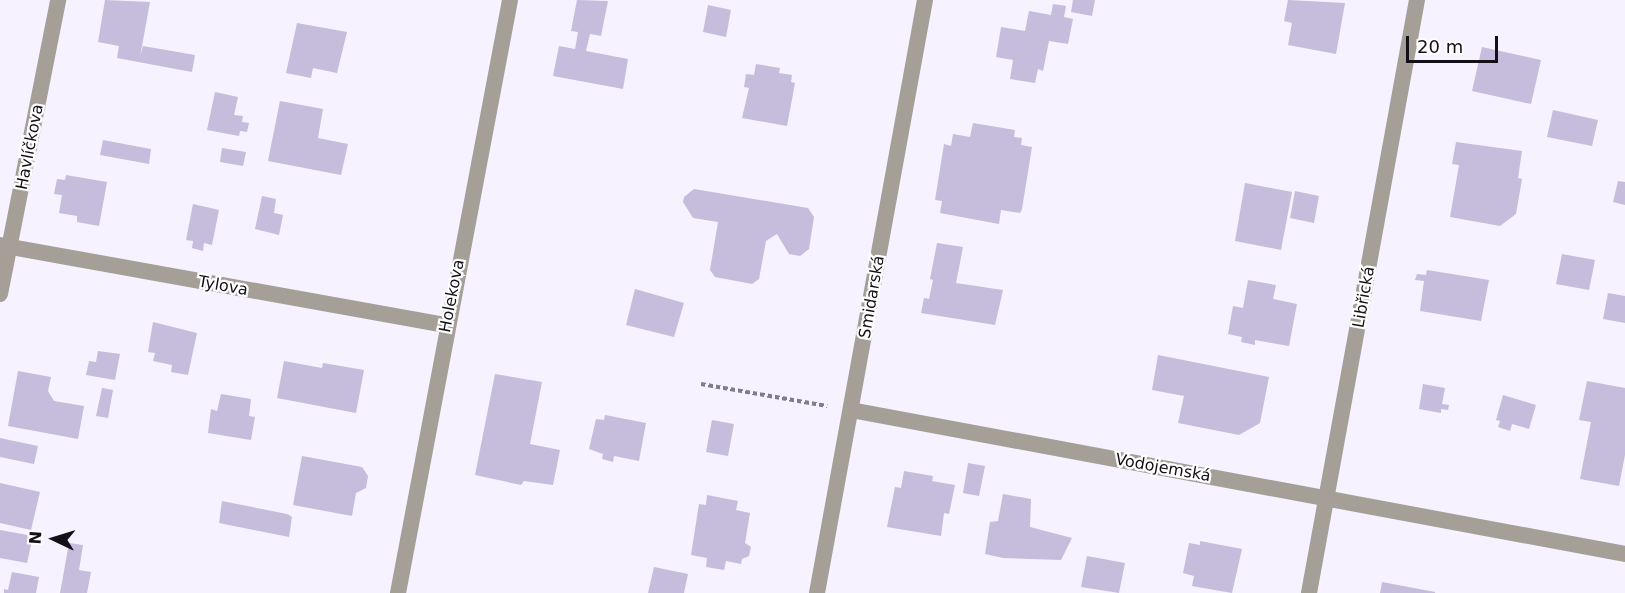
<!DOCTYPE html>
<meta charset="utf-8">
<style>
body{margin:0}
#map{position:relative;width:1625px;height:593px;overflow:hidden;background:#f6f2ff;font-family:"DejaVu Sans",sans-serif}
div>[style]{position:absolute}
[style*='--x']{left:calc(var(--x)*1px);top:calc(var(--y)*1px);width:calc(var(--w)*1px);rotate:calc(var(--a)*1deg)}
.building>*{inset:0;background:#c6bcdc}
.path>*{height:4px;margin-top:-2px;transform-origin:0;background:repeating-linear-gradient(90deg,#807d87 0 4.5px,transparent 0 7.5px)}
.minor>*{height:16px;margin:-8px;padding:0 8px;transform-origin:8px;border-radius:8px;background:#a59f97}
span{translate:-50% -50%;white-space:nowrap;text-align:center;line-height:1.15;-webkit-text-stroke:4.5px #fff;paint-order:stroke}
.street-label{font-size:16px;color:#131017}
.north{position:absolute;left:24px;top:509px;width:60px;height:60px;-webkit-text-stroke:4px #fff;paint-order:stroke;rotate:274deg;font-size:16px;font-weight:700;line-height:24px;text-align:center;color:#131017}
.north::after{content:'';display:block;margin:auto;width:21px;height:27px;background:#131017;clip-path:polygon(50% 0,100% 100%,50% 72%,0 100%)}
.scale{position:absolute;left:1406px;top:36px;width:92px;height:27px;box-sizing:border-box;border:3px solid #131017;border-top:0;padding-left:8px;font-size:18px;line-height:21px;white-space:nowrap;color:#131017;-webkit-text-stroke:4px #fff;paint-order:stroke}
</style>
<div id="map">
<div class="building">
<i style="clip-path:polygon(105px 0,150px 2px,140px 57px,143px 46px,195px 55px,192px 72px,117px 58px,119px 46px,98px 42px)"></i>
<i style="clip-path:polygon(577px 0,608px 1px,601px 36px,590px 34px,586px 51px,628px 59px,623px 89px,553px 76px,559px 46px,575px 49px,578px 32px,571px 31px)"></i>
<i style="clip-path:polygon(1073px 0,1095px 0,1092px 16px,1071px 12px)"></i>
<i style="clip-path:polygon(1288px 0,1345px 3px,1336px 54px,1288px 45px,1292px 23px,1284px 21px)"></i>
<i style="clip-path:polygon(1053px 4px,1066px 6px,1064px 17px,1073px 19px,1068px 44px,1049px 41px,1043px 71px,1038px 69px,1035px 83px,1010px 79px,1013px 60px,996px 57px,1001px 27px,1025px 31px,1029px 11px,1051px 15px)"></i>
<i style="clip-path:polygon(708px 5px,731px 10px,726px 37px,703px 32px)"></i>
<i style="clip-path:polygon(297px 23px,347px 32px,337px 73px,313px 68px,311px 78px,286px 73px)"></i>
<i style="clip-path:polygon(1482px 47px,1541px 60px,1531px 104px,1472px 91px)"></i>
<i style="clip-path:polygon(756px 64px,780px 68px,779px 73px,792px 75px,791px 82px,795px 83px,787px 126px,742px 118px,749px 88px,744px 87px,746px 74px,754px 75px)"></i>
<i style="clip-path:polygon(215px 92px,238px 97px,234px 115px,243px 116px,242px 122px,249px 123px,247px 132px,240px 131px,239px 136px,207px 130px)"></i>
<i style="clip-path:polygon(280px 101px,323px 109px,318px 138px,348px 144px,341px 175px,268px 161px)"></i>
<i style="clip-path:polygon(1553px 110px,1598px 120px,1592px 146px,1547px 137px)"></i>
<i style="clip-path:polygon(973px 123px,1015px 130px,1014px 137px,1022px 138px,1021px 145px,1032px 147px,1022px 209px,1020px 213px,1001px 210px,999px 224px,940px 213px,942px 201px,935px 200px,944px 144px,951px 146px,953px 134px,970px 137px)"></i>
<i style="clip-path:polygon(103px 140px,151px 149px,149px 164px,100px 155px)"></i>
<i style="clip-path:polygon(1456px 142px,1522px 151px,1518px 178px,1522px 179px,1516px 214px,1500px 226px,1450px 217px,1459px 165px,1452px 164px)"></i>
<i style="clip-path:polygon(222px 148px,246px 152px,243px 166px,220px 162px)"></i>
<i style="clip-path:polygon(66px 175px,107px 182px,99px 226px,77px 222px,77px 216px,59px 213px,62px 195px,54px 194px,57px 179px,65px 180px)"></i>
<i style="clip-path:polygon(1618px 181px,1625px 182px,1625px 205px,1613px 202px)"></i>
<i style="clip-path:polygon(1245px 183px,1292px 192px,1281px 250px,1235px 241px)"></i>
<i style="clip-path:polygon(694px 189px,808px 208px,814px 217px,809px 249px,800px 256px,789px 254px,777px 234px,766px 241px,759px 279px,752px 284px,715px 277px,710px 270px,718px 222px,693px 218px,683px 202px,684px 197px)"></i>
<i style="clip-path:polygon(1295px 191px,1319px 196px,1314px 223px,1290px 218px)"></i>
<i style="clip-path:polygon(262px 196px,276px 199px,274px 213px,283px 215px,279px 235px,255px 229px)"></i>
<i style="clip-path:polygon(193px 204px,219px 210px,212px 245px,204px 243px,203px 251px,192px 248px,193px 241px,186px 240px)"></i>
<i style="clip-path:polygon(937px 243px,963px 247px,956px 283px,1003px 290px,995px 325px,921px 313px,924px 298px,929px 299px,933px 280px,930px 279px)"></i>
<i style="clip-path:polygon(1562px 254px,1595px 260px,1589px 290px,1556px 284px)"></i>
<i style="clip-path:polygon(1427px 270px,1489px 280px,1481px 321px,1420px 311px,1424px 281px,1415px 280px,1417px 274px,1426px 275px)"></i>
<i style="clip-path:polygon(1248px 280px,1276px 285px,1273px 299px,1297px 304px,1289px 346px,1255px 340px,1255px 345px,1241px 342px,1242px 337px,1228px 334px,1233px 306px,1243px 308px)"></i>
<i style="clip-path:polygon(635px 289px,684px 303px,674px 337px,626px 325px)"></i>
<i style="clip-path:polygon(1608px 293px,1625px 296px,1625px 323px,1603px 319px)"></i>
<i style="clip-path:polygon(153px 322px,197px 333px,188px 375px,171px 372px,172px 365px,153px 361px,155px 353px,148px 352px)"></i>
<i style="clip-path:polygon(98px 351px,120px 354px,115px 380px,86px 375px,89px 361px,96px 362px)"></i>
<i style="clip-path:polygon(1158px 355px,1269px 377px,1260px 423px,1239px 435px,1178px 423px,1184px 396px,1152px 390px)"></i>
<i style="clip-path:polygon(284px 361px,322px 368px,323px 363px,364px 370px,356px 413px,277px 398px)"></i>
<i style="clip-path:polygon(18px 371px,51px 377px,48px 391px,54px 401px,84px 406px,78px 439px,8px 426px)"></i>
<i style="clip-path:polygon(495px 374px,542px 382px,530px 444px,560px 450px,553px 485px,524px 481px,521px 485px,475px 475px)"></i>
<i style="clip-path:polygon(1587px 381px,1625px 388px,1625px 455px,1619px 486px,1580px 479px,1591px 422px,1579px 420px)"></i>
<i style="clip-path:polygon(1423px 384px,1445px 388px,1442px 404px,1449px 405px,1448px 410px,1441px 409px,1441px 413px,1419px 409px)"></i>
<i style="clip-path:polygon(102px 388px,113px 390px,108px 418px,96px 416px)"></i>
<i style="clip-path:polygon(221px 394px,251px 399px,249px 416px,255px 417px,251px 440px,208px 433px,211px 409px,217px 411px)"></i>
<i style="clip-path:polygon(1503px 395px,1536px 405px,1529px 429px,1512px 424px,1510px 431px,1498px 427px,1500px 421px,1496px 420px)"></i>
<i style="clip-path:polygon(605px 415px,646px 423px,639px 461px,614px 456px,613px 462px,602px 459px,603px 454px,589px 449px,596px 419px,604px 420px)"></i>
<i style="clip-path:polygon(712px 420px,734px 424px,728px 456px,706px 452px)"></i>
<i style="clip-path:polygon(0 438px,38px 446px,34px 464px,0 457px)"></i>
<i style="clip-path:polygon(302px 456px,362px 467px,368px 476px,366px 488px,356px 493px,352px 516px,293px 505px)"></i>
<i style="clip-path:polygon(968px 463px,985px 466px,979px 496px,963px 493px)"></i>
<i style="clip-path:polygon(904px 471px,933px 476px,932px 481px,955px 485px,949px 514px,944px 513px,941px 536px,887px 527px,895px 487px,901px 488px)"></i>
<i style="clip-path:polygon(0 483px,40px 492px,31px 530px,0 523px)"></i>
<i style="clip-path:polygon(1003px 494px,1031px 499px,1030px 527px,1072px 538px,1061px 560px,1003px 558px,985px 554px,990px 522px,998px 521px)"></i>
<i style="clip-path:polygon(707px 495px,738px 501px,736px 510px,750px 513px,745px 543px,751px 547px,749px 556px,742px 559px,741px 564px,726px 561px,724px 570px,706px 567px,707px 558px,691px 555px,699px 504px,706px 505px)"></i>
<i style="clip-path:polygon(222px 501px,287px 514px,292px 517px,289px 537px,219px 523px)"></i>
<i style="clip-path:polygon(0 530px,33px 536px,27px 563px,0 558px)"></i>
<i style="clip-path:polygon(1200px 541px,1242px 549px,1232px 593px,1192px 586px,1194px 576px,1183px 573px,1189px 543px,1200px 545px)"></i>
<i style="clip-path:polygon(69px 543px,83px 545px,79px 570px,91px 572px,87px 593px,60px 593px)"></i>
<i style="clip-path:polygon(1087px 556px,1125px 563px,1119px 593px,1081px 587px)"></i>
<i style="clip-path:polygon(654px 567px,688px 574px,684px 593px,648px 593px)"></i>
<i style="clip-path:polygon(12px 572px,39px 577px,36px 593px,4px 593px,4px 589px,8px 590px)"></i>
<i style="clip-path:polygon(1382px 582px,1435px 592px,1435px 593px,1380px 593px)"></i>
</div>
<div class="path">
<i style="--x:701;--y:384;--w:128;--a:9.9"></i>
</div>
<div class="minor">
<i style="--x:0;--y:245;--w:453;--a:10.2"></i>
<i style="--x:0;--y:294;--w:300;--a:-78.8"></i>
<i style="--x:851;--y:410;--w:787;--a:10.54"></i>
<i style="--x:398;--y:593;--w:603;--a:-79.3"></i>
<i style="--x:817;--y:593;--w:603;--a:-79.68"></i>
<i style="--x:1309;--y:593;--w:603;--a:-79.68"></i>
</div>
<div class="street-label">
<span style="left:30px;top:147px;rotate:-79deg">Havlíčkova</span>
<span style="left:223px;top:286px;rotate:10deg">Tylova</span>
<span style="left:452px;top:296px;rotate:-79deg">Holekova</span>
<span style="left:872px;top:297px;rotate:-80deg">Smidarská</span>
<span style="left:1364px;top:297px;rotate:-80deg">Libřická</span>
<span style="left:1163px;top:468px;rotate:10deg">Vodojemská</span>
</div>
<div class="north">N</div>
<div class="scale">20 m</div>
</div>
